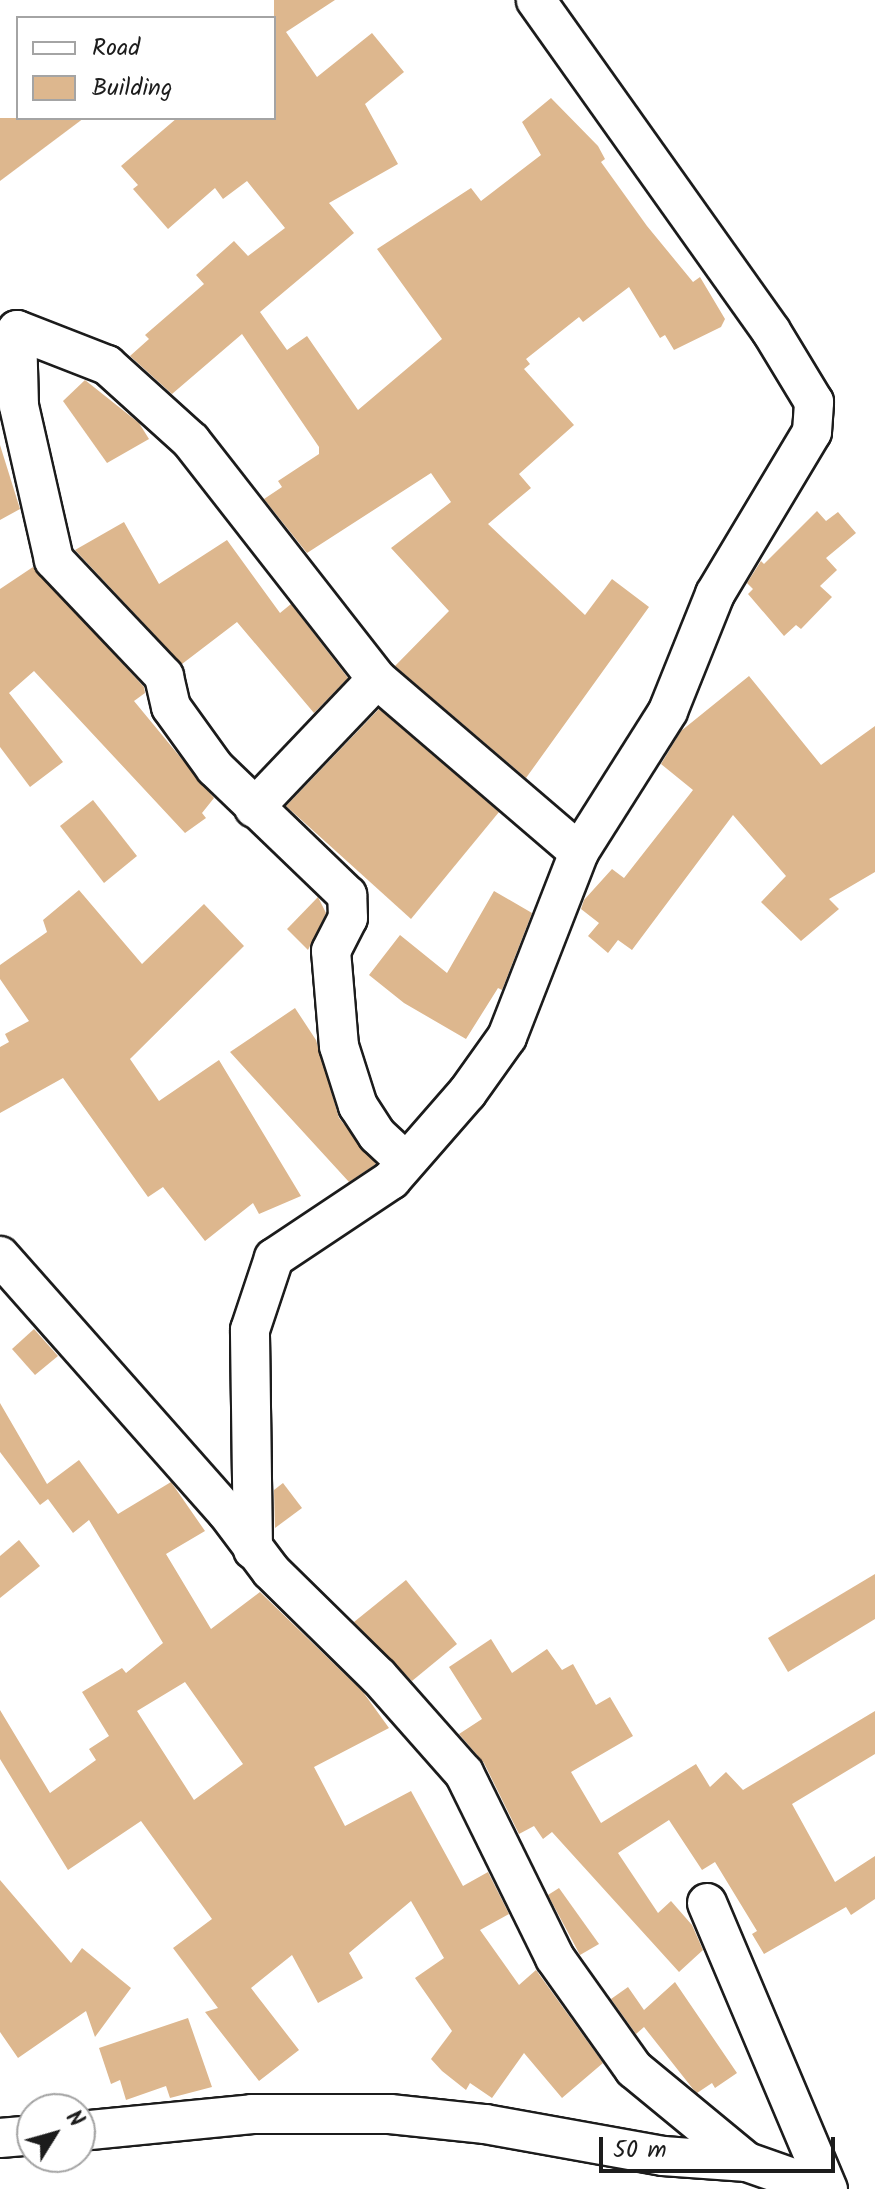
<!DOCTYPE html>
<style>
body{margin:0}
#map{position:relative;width:875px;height:2189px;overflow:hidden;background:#fff;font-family:Kalam,sans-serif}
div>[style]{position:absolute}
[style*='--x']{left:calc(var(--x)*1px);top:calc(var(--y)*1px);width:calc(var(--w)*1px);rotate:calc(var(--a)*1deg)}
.building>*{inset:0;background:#ddb78e}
.roads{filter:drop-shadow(2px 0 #1c1c1c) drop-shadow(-2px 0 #1c1c1c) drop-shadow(0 2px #1c1c1c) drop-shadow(0 -2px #1c1c1c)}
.minor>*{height:38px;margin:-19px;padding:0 19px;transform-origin:19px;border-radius:19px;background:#fff}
span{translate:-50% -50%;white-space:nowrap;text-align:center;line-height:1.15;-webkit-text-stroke:7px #fff;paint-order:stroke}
.legend{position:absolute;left:16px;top:16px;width:260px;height:104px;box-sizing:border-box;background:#fff;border:2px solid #a4a4a4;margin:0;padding:10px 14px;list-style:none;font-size:24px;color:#1c1c1c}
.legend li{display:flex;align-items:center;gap:16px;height:40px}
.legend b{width:40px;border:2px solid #a4a4a4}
.north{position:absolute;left:16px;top:2093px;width:80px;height:80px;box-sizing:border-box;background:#fff;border:2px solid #a4a4a4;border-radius:50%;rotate:53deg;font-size:22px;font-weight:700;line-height:32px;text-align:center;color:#1c1c1c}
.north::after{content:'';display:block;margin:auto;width:28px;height:36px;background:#1c1c1c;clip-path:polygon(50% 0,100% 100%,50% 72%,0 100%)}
.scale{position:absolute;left:599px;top:2137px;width:236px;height:36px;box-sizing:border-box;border:4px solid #1c1c1c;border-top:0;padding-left:10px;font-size:24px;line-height:28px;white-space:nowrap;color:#1c1c1c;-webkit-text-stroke:6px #fff;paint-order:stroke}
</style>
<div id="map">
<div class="building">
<i style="clip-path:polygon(274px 0,335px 0,286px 32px,317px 77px,372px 33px,404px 72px,365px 104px,398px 164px,329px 203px,354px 233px,260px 312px,287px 350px,307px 336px,358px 410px,442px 339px,377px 249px,471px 188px,481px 201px,541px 155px,522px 122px,551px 98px,598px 146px,605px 159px,601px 162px,647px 226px,693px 282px,700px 277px,725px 319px,721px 327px,674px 350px,665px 335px,660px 338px,629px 287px,583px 322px,579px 317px,526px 359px,530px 364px,524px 369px,574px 425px,519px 474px,531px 488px,488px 524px,585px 615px,612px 579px,649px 607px,526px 778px,395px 666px,449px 611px,391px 548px,451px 502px,431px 473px,307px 553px,264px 499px,282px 487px,278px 481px,319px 454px,319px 447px,242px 334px,172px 394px,130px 356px,149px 339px,145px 335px,204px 284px,196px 275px,234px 241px,248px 256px,285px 228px,247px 181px,223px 199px,215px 188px,168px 229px,133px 189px,138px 185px,121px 166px,177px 118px,274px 118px)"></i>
<i style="clip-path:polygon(0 118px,84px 118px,0 181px)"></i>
<i style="clip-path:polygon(85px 380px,139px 423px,149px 439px,107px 463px,63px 401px)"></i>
<i style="clip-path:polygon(0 445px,20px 509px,0 520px)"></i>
<i style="clip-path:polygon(817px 511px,826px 521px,838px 512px,856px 533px,826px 558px,837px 570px,820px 586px,832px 597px,801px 629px,796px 625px,784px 636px,748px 594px,753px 589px,747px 583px,761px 561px,764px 564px)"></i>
<i style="clip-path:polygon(124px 522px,159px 584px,227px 540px,280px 613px,291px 604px,348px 678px,314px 713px,237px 622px,182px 664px,75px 550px)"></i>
<i style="clip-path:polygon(33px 567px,144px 687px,145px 693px,134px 701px,214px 798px,202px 813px,206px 818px,185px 833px,34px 671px,9px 693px,63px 762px,30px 787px,0 747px,0 589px)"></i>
<i style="clip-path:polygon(749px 676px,821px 765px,875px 726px,875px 872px,829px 899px,839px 909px,801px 941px,761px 902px,786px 876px,733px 815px,632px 950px,618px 940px,608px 953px,588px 936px,599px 923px,581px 909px,584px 900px,612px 869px,624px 878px,693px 790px,661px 764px,681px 731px)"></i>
<i style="clip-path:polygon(379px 709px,499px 812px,411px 919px,286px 806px)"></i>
<i style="clip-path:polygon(93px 800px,137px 856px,104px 883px,60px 826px)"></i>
<i style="clip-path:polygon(79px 890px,142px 964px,204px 904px,244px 946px,130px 1059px,159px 1101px,219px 1060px,301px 1196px,259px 1214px,253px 1203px,205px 1241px,163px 1187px,148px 1197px,63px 1078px,0 1113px,0 1047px,9px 1042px,5px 1034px,29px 1021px,0 979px,0 965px,47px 932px,43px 920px)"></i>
<i style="clip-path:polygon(494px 891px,532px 913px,502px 990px,498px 988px,466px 1039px,404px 1003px,369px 975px,400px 935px,447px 973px)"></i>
<i style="clip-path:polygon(318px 897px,326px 913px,308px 950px,287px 929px)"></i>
<i style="clip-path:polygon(295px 1008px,316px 1040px,339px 1118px,376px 1164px,349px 1182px,230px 1052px)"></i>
<i style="clip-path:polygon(34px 1329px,58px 1356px,35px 1375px,12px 1349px)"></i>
<i style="clip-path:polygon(evenodd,0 1403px,47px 1484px,79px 1460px,118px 1514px,171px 1482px,205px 1531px,166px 1554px,211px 1629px,260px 1592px,363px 1692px,389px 1728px,314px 1767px,345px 1826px,411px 1791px,463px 1886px,488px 1872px,509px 1914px,480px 1930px,519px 1985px,536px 1970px,603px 2063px,562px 2098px,524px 2053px,492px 2098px,470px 2083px,466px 2090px,442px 2071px,431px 2059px,452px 2031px,415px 1978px,444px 1958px,411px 1901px,349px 1953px,363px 1978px,318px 2003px,292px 1955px,251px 1988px,299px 2050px,259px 2081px,205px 2012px,218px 2008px,173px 1948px,212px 1919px,141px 1821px,68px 1870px,0 1759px,0 1710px,50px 1793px,96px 1760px,89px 1749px,109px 1736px,82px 1692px,122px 1668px,126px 1673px,163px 1643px,89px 1520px,73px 1533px,48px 1499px,40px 1505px,0 1452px,0 1403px,185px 1682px,243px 1764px,194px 1800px,137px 1711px,185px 1682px)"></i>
<i style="clip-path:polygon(283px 1483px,302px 1508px,275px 1528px,274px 1490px)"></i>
<i style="clip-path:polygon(19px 1540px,40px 1566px,0 1598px,0 1556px)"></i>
<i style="clip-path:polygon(875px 1574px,875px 1619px,788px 1672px,768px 1638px)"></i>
<i style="clip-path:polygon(406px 1580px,457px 1644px,412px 1681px,354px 1622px)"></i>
<i style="clip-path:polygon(491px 1639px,512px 1673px,547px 1649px,562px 1670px,573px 1664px,596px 1705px,610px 1697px,633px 1736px,571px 1772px,601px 1823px,696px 1764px,710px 1787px,726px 1772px,743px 1790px,875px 1711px,875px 1754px,792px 1804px,835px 1882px,875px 1856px,875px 1899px,851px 1915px,846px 1907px,764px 1954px,752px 1934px,757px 1931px,715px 1862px,702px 1870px,669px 1820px,618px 1853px,658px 1913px,671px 1901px,692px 1925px,703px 1950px,679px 1972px,552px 1832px,543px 1839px,534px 1826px,519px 1834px,484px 1763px,459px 1734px,482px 1719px,449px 1667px)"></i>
<i style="clip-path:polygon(0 1880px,71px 1963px,82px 1948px,131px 1988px,95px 2037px,86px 2011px,18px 2058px,0 2032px)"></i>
<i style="clip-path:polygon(559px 1888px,599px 1944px,580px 1955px,548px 1895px)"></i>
<i style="clip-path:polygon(675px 1982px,737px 2073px,715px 2088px,712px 2083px,697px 2093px,693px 2089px,644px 2027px,636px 2034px,611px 1999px,628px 1987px,644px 2010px)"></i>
<i style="clip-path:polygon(188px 2018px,212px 2087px,170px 2098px,166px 2086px,126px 2100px,120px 2080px,111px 2084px,99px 2048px)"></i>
</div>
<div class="roads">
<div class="minor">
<i style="--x:254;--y:808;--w:178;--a:-46.4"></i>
<i style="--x:405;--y:1161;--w:38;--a:-137"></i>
<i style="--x:377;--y:1135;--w:35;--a:-123"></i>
<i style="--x:358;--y:1106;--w:63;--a:-107.6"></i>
<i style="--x:339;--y:1046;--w:95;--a:-94.8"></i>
<i style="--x:331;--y:951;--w:37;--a:-63"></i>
<i style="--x:348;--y:918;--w:23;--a:-92"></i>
<i style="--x:347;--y:895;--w:183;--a:-136.1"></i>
<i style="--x:215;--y:768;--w:75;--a:-125.8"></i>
<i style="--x:171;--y:707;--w:32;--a:-103"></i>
<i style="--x:164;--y:676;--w:160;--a:-133.5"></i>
<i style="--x:54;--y:560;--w:158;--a:-102.8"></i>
<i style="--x:19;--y:406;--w:76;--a:-91.5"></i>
<i style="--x:17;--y:330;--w:97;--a:21.3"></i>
<i style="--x:107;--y:365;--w:113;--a:42.1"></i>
<i style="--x:191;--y:441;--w:302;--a:52"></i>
<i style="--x:377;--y:679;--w:266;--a:40.6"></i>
<i style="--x:0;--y:1256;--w:341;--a:48.5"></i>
<i style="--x:226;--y:1511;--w:75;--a:53.1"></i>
<i style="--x:271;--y:1571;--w:151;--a:44.5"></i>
<i style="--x:379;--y:1677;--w:128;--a:48.5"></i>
<i style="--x:464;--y:1773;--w:206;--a:63.8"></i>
<i style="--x:555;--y:1958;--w:136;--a:54.6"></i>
<i style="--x:634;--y:2069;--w:146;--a:39.5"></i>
<i style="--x:253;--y:1550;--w:220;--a:-90.8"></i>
<i style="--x:250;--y:1330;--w:76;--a:-71.6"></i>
<i style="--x:274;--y:1258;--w:141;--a:-33.7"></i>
<i style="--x:391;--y:1180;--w:116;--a:-48.9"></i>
<i style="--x:467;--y:1093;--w:69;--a:-54.5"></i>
<i style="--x:507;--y:1037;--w:199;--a:-68.7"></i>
<i style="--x:579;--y:852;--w:167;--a:-57.7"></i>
<i style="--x:668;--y:711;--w:126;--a:-68.1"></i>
<i style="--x:715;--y:594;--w:189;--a:-59.1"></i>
<i style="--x:812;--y:432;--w:30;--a:-86"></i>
<i style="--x:814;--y:402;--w:83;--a:-121.2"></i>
<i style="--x:771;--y:331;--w:406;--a:-125.4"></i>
<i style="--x:707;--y:1903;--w:311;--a:67.1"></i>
<i style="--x:80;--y:2131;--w:173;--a:-5.6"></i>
<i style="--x:252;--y:2114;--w:138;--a:0"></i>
<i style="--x:390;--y:2114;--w:96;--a:6"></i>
<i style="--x:485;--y:2124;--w:181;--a:10.2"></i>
<i style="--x:663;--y:2156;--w:84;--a:4.1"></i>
<i style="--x:747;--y:2162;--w:82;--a:19.3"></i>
<i style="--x:0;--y:2138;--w:32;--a:-5"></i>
</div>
</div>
<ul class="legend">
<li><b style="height:10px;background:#fff"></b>Road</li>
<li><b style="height:22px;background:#ddb78e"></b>Building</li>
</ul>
<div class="north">N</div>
<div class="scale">50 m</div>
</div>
